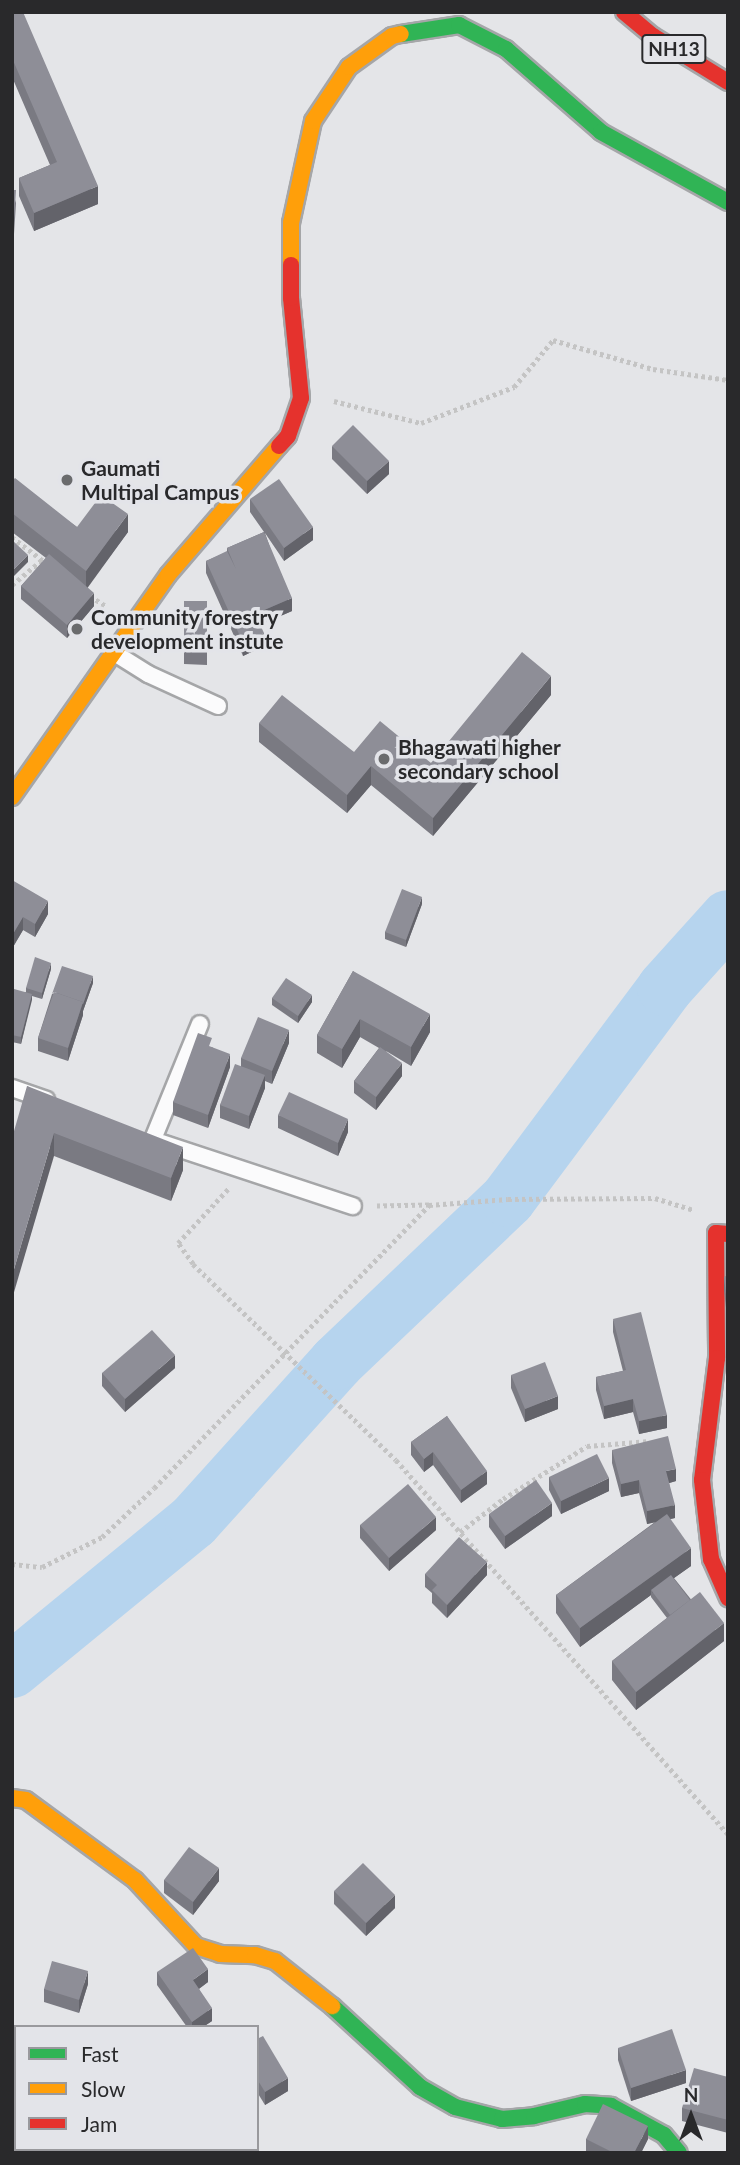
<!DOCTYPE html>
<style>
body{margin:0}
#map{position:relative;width:740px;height:2165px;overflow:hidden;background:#e4e5e8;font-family:Lato,sans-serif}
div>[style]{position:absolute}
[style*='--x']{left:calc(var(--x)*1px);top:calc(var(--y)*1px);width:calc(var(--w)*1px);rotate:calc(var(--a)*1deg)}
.river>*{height:56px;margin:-28px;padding:0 28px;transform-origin:28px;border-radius:28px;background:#b6d4ee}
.path>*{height:4.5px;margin-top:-2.25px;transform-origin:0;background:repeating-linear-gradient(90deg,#c4c4c4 0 3.5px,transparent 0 7px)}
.roads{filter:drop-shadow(2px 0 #a5a6a8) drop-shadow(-2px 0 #a5a6a8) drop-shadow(0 2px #a5a6a8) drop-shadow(0 -2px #a5a6a8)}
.lane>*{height:16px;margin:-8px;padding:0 8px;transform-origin:8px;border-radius:8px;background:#fbfbfc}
.fast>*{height:16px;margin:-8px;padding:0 8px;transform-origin:8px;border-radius:8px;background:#30b455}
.slow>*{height:16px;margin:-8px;padding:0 8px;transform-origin:8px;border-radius:8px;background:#ff9f0a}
.jam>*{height:16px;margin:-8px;padding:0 8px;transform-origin:8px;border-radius:8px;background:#e5322d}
.path-bridge>*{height:4.5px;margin-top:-2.25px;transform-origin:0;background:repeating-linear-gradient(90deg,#c4c4c4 0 3.5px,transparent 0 7px)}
.wall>*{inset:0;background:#7a7a82}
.shaded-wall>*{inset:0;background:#63636a}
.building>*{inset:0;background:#8e8e97}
.dots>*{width:19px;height:19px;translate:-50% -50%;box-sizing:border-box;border:4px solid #e3e4e9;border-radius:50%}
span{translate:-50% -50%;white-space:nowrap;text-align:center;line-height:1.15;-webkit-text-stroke:7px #e3e4e9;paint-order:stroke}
.shield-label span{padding:2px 5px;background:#e3e4e9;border:2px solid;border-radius:5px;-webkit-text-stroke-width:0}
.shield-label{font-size:19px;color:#29292b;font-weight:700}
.poi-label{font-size:21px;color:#29292b;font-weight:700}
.left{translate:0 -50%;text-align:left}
.frame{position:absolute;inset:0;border:14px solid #29292b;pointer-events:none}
.legend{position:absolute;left:14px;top:2025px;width:245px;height:126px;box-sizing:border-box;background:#e3e4e9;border:2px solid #99999d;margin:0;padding:9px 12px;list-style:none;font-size:21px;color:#29292b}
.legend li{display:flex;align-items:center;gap:14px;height:35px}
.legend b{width:35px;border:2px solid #99999d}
.north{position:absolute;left:656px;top:2081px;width:70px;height:70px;-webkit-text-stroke:5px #e3e4e9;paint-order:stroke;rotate:0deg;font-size:19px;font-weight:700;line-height:28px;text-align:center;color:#29292b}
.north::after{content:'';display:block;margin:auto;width:24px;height:32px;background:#29292b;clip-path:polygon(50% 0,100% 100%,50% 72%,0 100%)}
</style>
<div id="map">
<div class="river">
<i style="--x:12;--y:1670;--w:234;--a:-39.3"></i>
<i style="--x:193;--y:1522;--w:215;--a:-48"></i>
<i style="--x:337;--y:1362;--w:236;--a:-43.6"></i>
<i style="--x:508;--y:1199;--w:263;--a:-53.3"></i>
<i style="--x:665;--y:988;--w:94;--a:-48"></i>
</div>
<div class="path">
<i style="--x:334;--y:401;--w:90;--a:14.2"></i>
<i style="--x:421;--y:423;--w:100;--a:-21.2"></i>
<i style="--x:514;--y:387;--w:61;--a:-50.3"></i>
<i style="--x:553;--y:340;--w:104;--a:16.2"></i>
<i style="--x:653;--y:369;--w:76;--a:8.3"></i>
<i style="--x:12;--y:537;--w:43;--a:37.4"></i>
<i style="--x:12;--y:585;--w:39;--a:-40"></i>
<i style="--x:90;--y:596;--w:19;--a:32"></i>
<i style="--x:429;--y:1205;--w:79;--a:-4.3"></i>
<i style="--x:508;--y:1199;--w:147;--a:-0.4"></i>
<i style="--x:655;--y:1198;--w:41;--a:17.1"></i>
<i style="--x:193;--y:1264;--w:26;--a:-126"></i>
<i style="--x:178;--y:1243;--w:74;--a:-47.2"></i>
<i style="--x:396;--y:1460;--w:500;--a:48.4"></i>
<i style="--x:460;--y:1532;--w:54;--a:-37.5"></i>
<i style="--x:503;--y:1499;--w:99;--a:-32.2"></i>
<i style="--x:587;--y:1446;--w:62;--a:-4.6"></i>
<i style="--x:12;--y:1564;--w:30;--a:6"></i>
<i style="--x:42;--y:1567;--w:67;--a:-26.6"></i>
<i style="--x:102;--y:1537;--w:71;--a:-43.3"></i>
<i style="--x:154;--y:1488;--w:395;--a:-45.8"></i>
<i style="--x:429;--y:1205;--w:52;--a:178.9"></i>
</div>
<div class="roads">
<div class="lane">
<i style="--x:113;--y:652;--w:41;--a:32.2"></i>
<i style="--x:148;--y:674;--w:77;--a:24.6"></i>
<i style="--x:12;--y:1088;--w:36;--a:19"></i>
<i style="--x:153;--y:1139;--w:124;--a:-67.8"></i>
<i style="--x:162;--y:1143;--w:201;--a:18.3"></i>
</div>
<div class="fast">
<i style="--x:401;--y:34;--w:59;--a:-8.8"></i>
<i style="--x:459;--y:25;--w:53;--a:27.1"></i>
<i style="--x:506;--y:49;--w:126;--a:41.1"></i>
<i style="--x:601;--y:132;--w:145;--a:28.9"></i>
<i style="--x:332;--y:2006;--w:120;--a:42.6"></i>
<i style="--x:420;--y:2087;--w:40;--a:29.7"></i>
<i style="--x:455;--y:2107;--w:49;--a:14.3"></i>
<i style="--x:502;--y:2119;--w:32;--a:-5"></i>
<i style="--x:534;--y:2116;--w:52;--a:-13.2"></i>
<i style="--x:585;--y:2104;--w:26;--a:4"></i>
<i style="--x:611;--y:2106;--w:60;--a:28.7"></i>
<i style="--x:664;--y:2135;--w:23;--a:50"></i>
</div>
<div class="slow">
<i style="--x:291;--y:265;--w:42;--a:-90"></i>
<i style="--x:291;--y:223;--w:104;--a:-77.8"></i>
<i style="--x:313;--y:121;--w:65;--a:-56.3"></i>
<i style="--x:349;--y:67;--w:53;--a:-35.8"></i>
<i style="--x:392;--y:36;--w:9;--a:-13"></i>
<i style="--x:12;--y:797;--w:271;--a:-54.9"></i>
<i style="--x:168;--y:575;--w:170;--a:-49.3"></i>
<i style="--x:12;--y:1798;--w:14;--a:8"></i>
<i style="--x:26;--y:1800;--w:135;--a:36.3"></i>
<i style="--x:135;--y:1880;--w:90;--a:47.3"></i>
<i style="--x:196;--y:1946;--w:25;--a:18"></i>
<i style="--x:220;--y:1954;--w:35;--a:2"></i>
<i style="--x:255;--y:1955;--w:21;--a:17"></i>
<i style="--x:275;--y:1961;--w:73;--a:38.3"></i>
</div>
<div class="jam">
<i style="--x:624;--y:12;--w:38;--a:40"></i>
<i style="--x:653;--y:36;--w:88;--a:31.5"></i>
<i style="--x:279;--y:446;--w:13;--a:-48"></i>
<i style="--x:288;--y:436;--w:40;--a:-71.1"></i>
<i style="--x:301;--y:398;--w:100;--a:-95.7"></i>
<i style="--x:291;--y:298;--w:33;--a:-90"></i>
<i style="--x:728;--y:1234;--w:12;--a:-175"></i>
<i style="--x:716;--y:1233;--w:125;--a:89.5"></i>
<i style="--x:717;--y:1358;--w:123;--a:97"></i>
<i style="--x:702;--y:1480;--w:80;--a:83.5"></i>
<i style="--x:711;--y:1559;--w:43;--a:66.4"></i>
</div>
</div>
<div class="path-bridge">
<i style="--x:193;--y:1264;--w:282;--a:44"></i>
</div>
<div class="wall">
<i style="clip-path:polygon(12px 12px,98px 204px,34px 231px,19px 196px,19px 178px,50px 165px,12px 77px)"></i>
<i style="clip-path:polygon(12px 190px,16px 203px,14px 234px,12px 233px)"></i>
<i style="clip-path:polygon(332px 446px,389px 474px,367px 494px,332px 459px)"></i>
<i style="clip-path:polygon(12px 481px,77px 527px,128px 532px,87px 587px,94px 606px,67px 638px,21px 599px,21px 586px,46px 558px,12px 532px)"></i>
<i style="clip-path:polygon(250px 499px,313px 540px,284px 561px,265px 533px,292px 611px,260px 625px,264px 646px,243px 656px,206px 573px,206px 561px,227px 552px,227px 548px,264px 532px,250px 512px)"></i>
<i style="clip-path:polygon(184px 601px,207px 601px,207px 665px,184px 664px)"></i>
<i style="clip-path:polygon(551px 695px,433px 836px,371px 785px,347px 813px,259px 742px,259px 723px,354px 752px,431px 763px)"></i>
<i style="clip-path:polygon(12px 880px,48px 914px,35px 937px,23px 930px,13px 947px)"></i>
<i style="clip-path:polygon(422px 904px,406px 947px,385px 939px,385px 932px)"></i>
<i style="clip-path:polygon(51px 969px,42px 999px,32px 996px,21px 1044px,12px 1042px,12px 997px,26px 992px,26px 988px)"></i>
<i style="clip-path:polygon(353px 971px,430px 1032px,411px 1066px,386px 1051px,402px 1076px,376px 1110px,354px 1093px,354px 1081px,379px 1048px,360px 1037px,342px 1068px,317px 1053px,317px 1035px)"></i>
<i style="clip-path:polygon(93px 983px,83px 1011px,83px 1015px,68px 1061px,38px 1051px,38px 1038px,52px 994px)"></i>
<i style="clip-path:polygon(272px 998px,312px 1002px,298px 1023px,272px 1005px)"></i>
<i style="clip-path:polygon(289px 1043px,272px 1084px,265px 1081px,265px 1088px,249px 1129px,220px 1118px,220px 1105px,241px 1066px,241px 1058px)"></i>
<i style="clip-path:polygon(212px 1047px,230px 1067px,208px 1128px,173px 1115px,173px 1102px)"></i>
<i style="clip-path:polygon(27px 1086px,183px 1170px,171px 1201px,54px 1156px)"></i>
<i style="clip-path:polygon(278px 1115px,348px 1132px,338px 1156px,278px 1128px)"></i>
<i style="clip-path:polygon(728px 1276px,728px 1325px,724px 1290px,724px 1277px)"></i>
<i style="clip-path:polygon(613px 1319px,667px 1428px,639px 1434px,633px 1412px,604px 1419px,596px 1390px,596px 1377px,623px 1371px,613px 1332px)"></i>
<i style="clip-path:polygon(175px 1368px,125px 1412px,102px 1386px,102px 1373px)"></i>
<i style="clip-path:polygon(511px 1375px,558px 1409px,525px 1422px,511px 1388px)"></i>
<i style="clip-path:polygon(447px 1416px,487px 1484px,461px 1503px,433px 1465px,424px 1472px,411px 1455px,411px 1442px)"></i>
<i style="clip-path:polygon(612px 1450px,676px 1481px,669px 1483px,675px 1518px,670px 1519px,691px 1566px,674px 1578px,724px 1641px,636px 1710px,612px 1680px,612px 1661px,667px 1618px,651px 1597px,651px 1595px,580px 1647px,556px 1613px,556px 1595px,655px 1522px,647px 1524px,639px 1493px,621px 1497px,612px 1463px)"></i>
<i style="clip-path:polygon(549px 1477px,609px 1491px,561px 1514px,549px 1490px)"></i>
<i style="clip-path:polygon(489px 1514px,552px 1516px,505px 1549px,489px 1527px)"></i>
<i style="clip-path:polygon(360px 1525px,436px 1530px,389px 1571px,360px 1538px)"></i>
<i style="clip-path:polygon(425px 1574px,487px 1575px,447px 1618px,432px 1603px,432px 1593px,425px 1587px)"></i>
<i style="clip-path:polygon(164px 1880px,219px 1881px,193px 1915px,164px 1893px)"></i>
<i style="clip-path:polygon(334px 1891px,395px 1908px,366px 1936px,334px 1904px)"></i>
<i style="clip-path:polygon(157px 1972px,208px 1982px,199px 1989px,212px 2021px,203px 2027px,187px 2027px,157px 1985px)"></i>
<i style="clip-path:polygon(88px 1984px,79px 2013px,44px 2002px,44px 1989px)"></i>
<i style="clip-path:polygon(257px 2039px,288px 2091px,265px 2105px,257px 2092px)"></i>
<i style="clip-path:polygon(618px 2048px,686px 2083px,631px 2101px,618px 2060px)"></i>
<i style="clip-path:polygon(728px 2077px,728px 2133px,682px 2121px,682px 2108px)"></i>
<i style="clip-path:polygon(586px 2139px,648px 2139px,641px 2153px,587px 2153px,586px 2152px)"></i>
</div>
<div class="shaded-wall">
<i style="clip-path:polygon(98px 186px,98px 204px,34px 231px,34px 213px)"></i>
<i style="clip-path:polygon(389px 461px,389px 474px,367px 494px,367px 481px)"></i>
<i style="clip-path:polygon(128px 514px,128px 532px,86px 590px,86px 571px)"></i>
<i style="clip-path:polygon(313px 527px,313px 540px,284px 561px,284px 548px)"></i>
<i style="clip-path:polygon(28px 555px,28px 562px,12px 578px,12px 571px)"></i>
<i style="clip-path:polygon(94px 593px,94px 606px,67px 638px,67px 625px)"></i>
<i style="clip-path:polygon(292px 598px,292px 611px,255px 627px,255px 614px)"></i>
<i style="clip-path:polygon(264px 633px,264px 646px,243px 656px,243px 643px)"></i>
<i style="clip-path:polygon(551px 676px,551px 695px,433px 836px,433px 818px)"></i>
<i style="clip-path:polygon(14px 700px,14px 718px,12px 720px,12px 702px)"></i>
<i style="clip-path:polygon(371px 766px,371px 785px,347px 813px,347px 795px)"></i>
<i style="clip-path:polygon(422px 897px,422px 904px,406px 947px,406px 940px)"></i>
<i style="clip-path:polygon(48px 901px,48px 914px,35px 937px,35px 924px)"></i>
<i style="clip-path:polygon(23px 917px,23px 930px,13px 947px,13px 934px)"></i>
<i style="clip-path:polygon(51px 963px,51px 969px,42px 999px,42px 993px)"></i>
<i style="clip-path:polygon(93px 976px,93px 983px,83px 1011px,83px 1004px)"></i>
<i style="clip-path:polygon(32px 994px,32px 1000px,21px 1044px,21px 1037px)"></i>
<i style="clip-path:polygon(312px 995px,312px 1002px,298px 1023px,298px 1016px)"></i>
<i style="clip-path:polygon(83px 1002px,83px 1015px,68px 1061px,68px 1048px)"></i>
<i style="clip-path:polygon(430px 1014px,430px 1032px,411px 1066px,411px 1047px)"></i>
<i style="clip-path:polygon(360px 1019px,360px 1037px,342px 1068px,342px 1049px)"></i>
<i style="clip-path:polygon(289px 1030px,289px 1043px,272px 1084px,272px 1071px)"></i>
<i style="clip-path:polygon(230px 1054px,230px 1067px,208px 1128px,208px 1115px)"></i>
<i style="clip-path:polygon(402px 1063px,402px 1076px,376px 1110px,376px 1097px)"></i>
<i style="clip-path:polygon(265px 1075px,265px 1088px,249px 1129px,249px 1116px)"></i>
<i style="clip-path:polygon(348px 1119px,348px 1132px,338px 1156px,338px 1143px)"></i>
<i style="clip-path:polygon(54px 1133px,54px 1156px,12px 1299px,12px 1276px)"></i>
<i style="clip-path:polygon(183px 1147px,183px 1170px,171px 1201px,171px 1178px)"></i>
<i style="clip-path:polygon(175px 1355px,175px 1368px,125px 1412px,125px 1399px)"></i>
<i style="clip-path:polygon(558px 1396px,558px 1409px,525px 1422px,525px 1409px)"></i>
<i style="clip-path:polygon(633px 1399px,633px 1412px,604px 1419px,604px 1406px)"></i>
<i style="clip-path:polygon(667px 1415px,667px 1428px,639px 1434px,639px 1421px)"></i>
<i style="clip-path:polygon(433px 1452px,433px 1465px,424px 1472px,424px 1459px)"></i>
<i style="clip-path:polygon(676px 1469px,676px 1481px,666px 1484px,666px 1471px)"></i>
<i style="clip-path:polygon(487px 1471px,487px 1484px,461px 1503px,461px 1490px)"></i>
<i style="clip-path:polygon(609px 1478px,609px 1491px,561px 1514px,561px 1501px)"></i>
<i style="clip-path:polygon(639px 1480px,639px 1493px,621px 1497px,621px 1484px)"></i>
<i style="clip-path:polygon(552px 1503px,552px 1516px,505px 1549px,505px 1536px)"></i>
<i style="clip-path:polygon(675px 1505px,675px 1518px,647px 1524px,647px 1511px)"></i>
<i style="clip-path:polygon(436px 1517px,436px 1530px,389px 1571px,389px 1558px)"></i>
<i style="clip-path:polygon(691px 1548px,691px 1566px,653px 1593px,651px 1590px,651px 1595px,580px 1647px,580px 1628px)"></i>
<i style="clip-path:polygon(487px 1562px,487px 1575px,447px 1618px,447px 1605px)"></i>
<i style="clip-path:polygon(724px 1623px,724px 1641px,636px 1710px,636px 1692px)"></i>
<i style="clip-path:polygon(219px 1868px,219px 1881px,193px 1915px,193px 1902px)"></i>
<i style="clip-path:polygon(395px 1895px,395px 1908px,366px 1936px,366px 1923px)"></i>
<i style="clip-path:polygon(208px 1969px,208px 1982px,193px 1993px,193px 1980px)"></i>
<i style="clip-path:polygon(88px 1971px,88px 1984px,79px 2013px,79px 2000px)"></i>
<i style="clip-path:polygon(212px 2008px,212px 2021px,203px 2027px,192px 2027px,192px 2022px)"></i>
<i style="clip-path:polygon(686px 2070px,686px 2083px,631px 2101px,631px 2088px)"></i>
<i style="clip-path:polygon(288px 2078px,288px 2091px,265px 2105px,265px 2092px)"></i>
<i style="clip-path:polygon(648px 2126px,648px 2139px,641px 2153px,634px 2153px)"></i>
</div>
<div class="building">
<i style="clip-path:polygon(12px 12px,23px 12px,98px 186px,34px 213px,19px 178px,57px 162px,12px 58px)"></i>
<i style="clip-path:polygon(12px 190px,16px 190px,14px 221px,12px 220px)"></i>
<i style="clip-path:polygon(353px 425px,389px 461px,367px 481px,332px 446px)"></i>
<i style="clip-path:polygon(15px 478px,77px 527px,101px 495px,128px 514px,86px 571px,12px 513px,12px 481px)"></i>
<i style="clip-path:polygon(279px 479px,313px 527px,284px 548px,250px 499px)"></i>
<i style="clip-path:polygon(264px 532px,292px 598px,255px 614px,264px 633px,243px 643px,206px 561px,227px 551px,236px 569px,227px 548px)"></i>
<i style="clip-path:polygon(12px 540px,28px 555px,12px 571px)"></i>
<i style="clip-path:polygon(49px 554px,94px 593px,67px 625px,21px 586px)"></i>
<i style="clip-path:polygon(184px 601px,207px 601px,207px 652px,184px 651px)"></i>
<i style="clip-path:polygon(522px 652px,551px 676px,433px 818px,371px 766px,347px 795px,259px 723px,282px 695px,354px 752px,380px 721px,431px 763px)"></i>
<i style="clip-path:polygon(12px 880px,48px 901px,35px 924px,23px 917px,13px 934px)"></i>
<i style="clip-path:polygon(402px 889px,422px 897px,406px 940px,385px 932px)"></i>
<i style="clip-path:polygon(35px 957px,51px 963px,42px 993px,26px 988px)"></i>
<i style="clip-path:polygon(62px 966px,93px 976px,83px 1004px,82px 1004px,83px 1002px,54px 992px,52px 994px)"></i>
<i style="clip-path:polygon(353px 971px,430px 1014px,411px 1047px,360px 1019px,342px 1049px,317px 1035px)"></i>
<i style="clip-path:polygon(286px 978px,312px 995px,298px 1016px,272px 998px)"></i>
<i style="clip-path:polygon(14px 989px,32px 994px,21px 1037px,12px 1035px,12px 997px)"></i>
<i style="clip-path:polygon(54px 992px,83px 1002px,68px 1048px,38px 1038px)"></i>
<i style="clip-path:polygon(258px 1017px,289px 1030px,272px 1071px,241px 1058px)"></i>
<i style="clip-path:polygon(198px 1033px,212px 1038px,209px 1046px,230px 1054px,208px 1115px,173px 1102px)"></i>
<i style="clip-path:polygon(380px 1047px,402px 1063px,376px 1097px,354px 1081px)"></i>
<i style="clip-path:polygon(235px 1064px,265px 1075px,249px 1116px,220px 1105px)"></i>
<i style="clip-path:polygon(27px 1086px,183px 1147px,171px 1178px,54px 1133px,12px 1276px,12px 1138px)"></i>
<i style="clip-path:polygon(289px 1092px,348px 1119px,338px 1143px,278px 1115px)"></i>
<i style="clip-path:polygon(728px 1276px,728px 1312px,724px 1277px)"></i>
<i style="clip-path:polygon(641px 1312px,667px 1415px,639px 1421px,633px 1399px,604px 1406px,596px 1377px,626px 1370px,613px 1319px)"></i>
<i style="clip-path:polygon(152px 1330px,175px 1355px,125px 1399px,102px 1373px)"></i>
<i style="clip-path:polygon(545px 1362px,558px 1396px,525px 1409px,511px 1375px)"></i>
<i style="clip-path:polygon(447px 1416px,487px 1471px,461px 1490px,433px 1452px,424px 1459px,411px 1442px)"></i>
<i style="clip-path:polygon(668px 1436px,676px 1469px,666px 1471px,675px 1505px,647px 1511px,639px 1480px,621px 1484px,612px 1450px)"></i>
<i style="clip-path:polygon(597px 1454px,609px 1478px,561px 1501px,549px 1477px)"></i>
<i style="clip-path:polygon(536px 1480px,552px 1503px,505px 1536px,489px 1514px)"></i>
<i style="clip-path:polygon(408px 1484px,436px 1517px,389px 1558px,360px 1525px)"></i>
<i style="clip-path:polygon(667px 1514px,691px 1548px,580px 1628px,556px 1595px)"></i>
<i style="clip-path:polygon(459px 1537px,487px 1562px,447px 1605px,432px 1590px,437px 1585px,425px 1574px)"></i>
<i style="clip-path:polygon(671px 1575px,690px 1600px,670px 1615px,651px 1590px)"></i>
<i style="clip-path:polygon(700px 1592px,724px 1623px,636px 1692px,612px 1661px)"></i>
<i style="clip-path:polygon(189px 1847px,219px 1868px,193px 1902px,164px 1880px)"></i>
<i style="clip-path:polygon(363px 1863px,395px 1895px,366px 1923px,334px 1891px)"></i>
<i style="clip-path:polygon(193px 1948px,208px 1969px,193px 1980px,212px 2008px,192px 2022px,157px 1972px)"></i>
<i style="clip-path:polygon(52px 1961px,88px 1971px,79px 2000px,44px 1989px)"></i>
<i style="clip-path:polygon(672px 2029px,686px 2070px,631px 2088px,618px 2048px)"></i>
<i style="clip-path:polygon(263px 2036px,288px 2078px,265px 2092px,257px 2079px,257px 2039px)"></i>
<i style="clip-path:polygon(694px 2068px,728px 2077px,728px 2120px,682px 2108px)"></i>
<i style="clip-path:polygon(603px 2104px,648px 2126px,634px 2153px,614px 2153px,586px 2139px)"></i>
</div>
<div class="dots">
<i style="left:67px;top:480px;background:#6a6b6d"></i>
<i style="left:77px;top:629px;background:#6a6b6d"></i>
<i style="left:384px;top:759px;background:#6a6b6d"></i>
</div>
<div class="shield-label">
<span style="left:674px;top:49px">NH13</span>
</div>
<div class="poi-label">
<span class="left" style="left:81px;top:480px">Gaumati<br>Multipal Campus</span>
<span class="left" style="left:91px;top:629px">Community forestry<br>development instute</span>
<span class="left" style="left:398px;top:759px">Bhagawati higher<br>secondary school</span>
</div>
<div class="frame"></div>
<ul class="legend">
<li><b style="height:9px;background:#30b455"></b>Fast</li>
<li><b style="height:9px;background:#ff9f0a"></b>Slow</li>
<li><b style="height:9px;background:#e5322d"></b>Jam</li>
</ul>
<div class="north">N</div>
</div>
